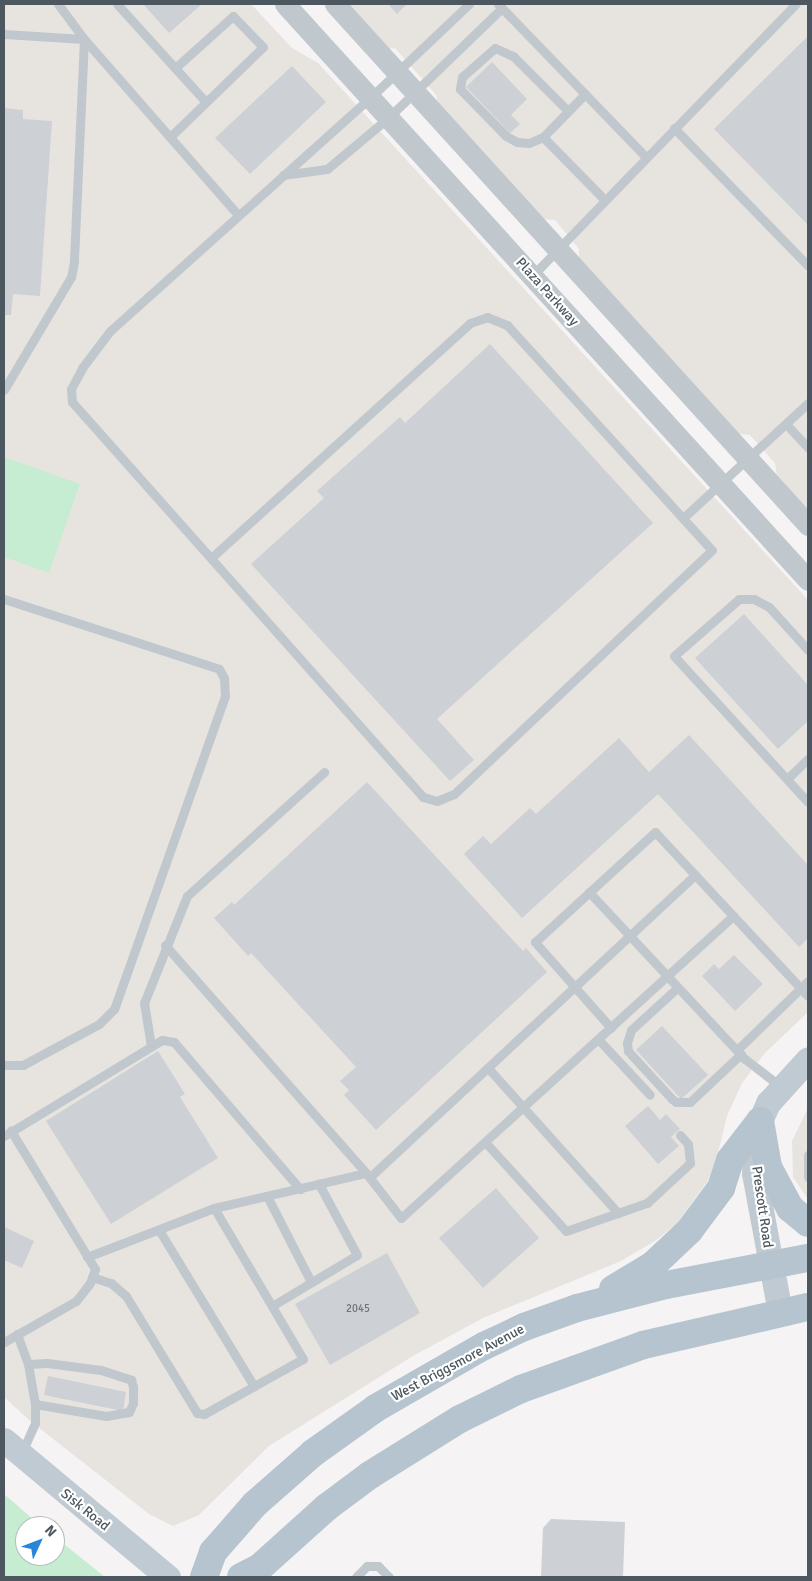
<!DOCTYPE html>
<style>
body{margin:0}
#map{position:relative;width:812px;height:1581px;overflow:hidden;background:#f5f3f3;font-family:Signika,sans-serif}
div>[style]{position:absolute}
[style*='--x']{left:calc(var(--x)*1px);top:calc(var(--y)*1px);width:calc(var(--w)*1px);rotate:calc(var(--a)*1deg)}
.commercial>*{inset:0;background:#e7e4df}
.green>*{inset:0;background:#c6edd2}
.building>*{inset:0;background:#cdd0d4}
.service>*{height:9px;margin:-4.5px;padding:0 4.5px;transform-origin:4.5px;border-radius:4.5px;background:#c0c8ce}
.tertiary>*{height:21px;margin:-10.5px;padding:0 10.5px;transform-origin:10.5px;border-radius:10.5px;background:#c0c8ce}
.secondary>*{height:25px;margin:-12.5px;padding:0 12.5px;transform-origin:12.5px;border-radius:12.5px;background:#c0cad2}
.primary>*{height:28px;margin:-14px;padding:0 14px;transform-origin:14px;border-radius:14px;background:#b5c4ce}
span{translate:-50% -50%;white-space:nowrap;text-align:center;line-height:1.15;-webkit-text-stroke:4.5px #fff;paint-order:stroke}
.number-label{font-size:11px;color:#6c757c}
.number-label span{-webkit-text-stroke-width:0}
.street-label{font-size:14px;color:#4c575f}
.frame{position:absolute;inset:0;border:5px solid #4c575f;pointer-events:none}
.north{position:absolute;left:15px;top:1516px;width:50px;height:50px;box-sizing:border-box;background:#fff;border:1px solid #b7bcbf;border-radius:50%;rotate:47deg;font-size:14px;font-weight:700;line-height:20px;text-align:center;color:#4c575f}
.north::after{content:'';display:block;margin:auto;width:18px;height:22px;background:#2a85d8;clip-path:polygon(50% 0,100% 100%,50% 72%,0 100%)}
</style>
<div id="map">
<div class="commercial">
<i style="clip-path:polygon(4px 4px,251px 4px,292px 48px,318px 63px,808px 600px,808px 1012px,765px 1053px,742px 1083px,727px 1116px,714px 1169px,707px 1182px,677px 1223px,655px 1241px,621px 1261px,483px 1318px,413px 1356px,269px 1446px,199px 1515px,173px 1526px,149px 1514px,29px 1420px,4px 1397px)"></i>
<i style="clip-path:polygon(346px 4px,808px 4px,808px 511px,777px 477px,775px 463px,750px 435px,739px 434px,579px 260px,579px 249px,555px 220px,542px 219px,438px 105px,436px 95px,395px 48px,387px 49px)"></i>
<i style="clip-path:polygon(808px 1108px,808px 1199px,793px 1177px,792px 1141px)"></i>
</div>
<div class="green">
<i style="clip-path:polygon(4px 457px,80px 484px,49px 573px,4px 557px)"></i>
<i style="clip-path:polygon(4px 1494px,41px 1526px,25px 1526px,25px 1556px,55px 1556px,55px 1537px,105px 1577px,4px 1577px)"></i>
</div>
<div class="building">
<i style="clip-path:polygon(143px 4px,202px 4px,169px 33px)"></i>
<i style="clip-path:polygon(388px 4px,407px 4px,397px 14px)"></i>
<i style="clip-path:polygon(808px 36px,808px 225px,714px 129px)"></i>
<i style="clip-path:polygon(492px 62px,527px 99px,511px 115px,520px 124px,510px 133px,466px 87px)"></i>
<i style="clip-path:polygon(292px 66px,326px 102px,250px 174px,215px 138px)"></i>
<i style="clip-path:polygon(4px 108px,23px 110px,23px 119px,52px 121px,40px 296px,13px 294px,11px 315px,4px 315px)"></i>
<i style="clip-path:polygon(490px 344px,653px 523px,437px 719px,474px 760px,450px 781px,251px 564px,324px 498px,317px 491px,400px 417px,405px 423px)"></i>
<i style="clip-path:polygon(744px 614px,808px 685px,808px 721px,778px 749px,695px 658px)"></i>
<i style="clip-path:polygon(689px 735px,808px 865px,808px 938px,799px 947px,658px 794px,522px 918px,464px 854px,483px 836px,491px 844px,530px 808px,536px 814px,619px 738px,649px 772px)"></i>
<i style="clip-path:polygon(367px 782px,523px 951px,526px 948px,547px 972px,376px 1130px,344px 1095px,349px 1090px,340px 1081px,356px 1067px,251px 953px,248px 956px,214px 918px,232px 902px,234px 905px)"></i>
<i style="clip-path:polygon(734px 955px,763px 984px,735px 1011px,702px 976px,714px 964px,719px 969px)"></i>
<i style="clip-path:polygon(662px 1026px,708px 1075px,681px 1099px,636px 1050px)"></i>
<i style="clip-path:polygon(158px 1051px,185px 1094px,180px 1097px,218px 1158px,111px 1224px,46px 1121px)"></i>
<i style="clip-path:polygon(648px 1106px,660px 1120px,666px 1114px,680px 1129px,671px 1137px,679px 1146px,658px 1164px,625px 1126px)"></i>
<i style="clip-path:polygon(496px 1188px,539px 1238px,483px 1288px,439px 1238px)"></i>
<i style="clip-path:polygon(4px 1227px,34px 1241px,22px 1268px,4px 1260px)"></i>
<i style="clip-path:polygon(387px 1253px,420px 1313px,330px 1365px,295px 1304px)"></i>
<i style="clip-path:polygon(48px 1376px,126px 1392px,123px 1411px,44px 1395px)"></i>
<i style="clip-path:polygon(551px 1519px,625px 1522px,623px 1577px,541px 1577px,543px 1528px)"></i>
</div>
<div class="service">
<i style="--x:58;--y:4;--w:44;--a:53.4"></i>
<i style="--x:84;--y:39;--w:234;--a:48.8"></i>
<i style="--x:117;--y:4;--w:132;--a:47.8"></i>
<i style="--x:498;--y:4;--w:213;--a:46"></i>
<i style="--x:4;--y:34;--w:80;--a:3.6"></i>
<i style="--x:84;--y:39;--w:223;--a:92.6"></i>
<i style="--x:74;--y:262;--w:15;--a:101"></i>
<i style="--x:71;--y:277;--w:131;--a:120.7"></i>
<i style="--x:585;--y:94;--w:60;--a:134.3"></i>
<i style="--x:543;--y:137;--w:88;--a:45.5"></i>
<i style="--x:674;--y:128;--w:192;--a:45.8"></i>
<i style="--x:170;--y:137;--w:129;--a:-44.1"></i>
<i style="--x:263;--y:47;--w:43;--a:-134.1"></i>
<i style="--x:233;--y:16;--w:78;--a:138.1"></i>
<i style="--x:543;--y:137;--w:15;--a:157"></i>
<i style="--x:529;--y:143;--w:12;--a:-175"></i>
<i style="--x:517;--y:142;--w:13;--a:-151"></i>
<i style="--x:506;--y:136;--w:66;--a:-134.4"></i>
<i style="--x:460;--y:89;--w:12;--a:-81"></i>
<i style="--x:462;--y:77;--w:44;--a:-41.3"></i>
<i style="--x:495;--y:48;--w:20;--a:24"></i>
<i style="--x:513;--y:56;--w:78;--a:45"></i>
<i style="--x:283;--y:175;--w:44;--a:-7.8"></i>
<i style="--x:327;--y:169;--w:81;--a:-40"></i>
<i style="--x:389;--y:117;--w:157;--a:-44"></i>
<i style="--x:532;--y:276;--w:379;--a:-45.9"></i>
<i style="--x:786;--y:424;--w:33;--a:47"></i>
<i style="--x:683;--y:518;--w:170;--a:-42.6"></i>
<i style="--x:211;--y:558;--w:350;--a:-42.2"></i>
<i style="--x:470;--y:323;--w:18;--a:-19"></i>
<i style="--x:487;--y:317;--w:22;--a:22"></i>
<i style="--x:507;--y:325;--w:304;--a:47.7"></i>
<i style="--x:712;--y:550;--w:355;--a:136.6"></i>
<i style="--x:454;--y:794;--w:18;--a:158"></i>
<i style="--x:437;--y:801;--w:15;--a:-164"></i>
<i style="--x:423;--y:797;--w:528;--a:-131.62"></i>
<i style="--x:72;--y:402;--w:13;--a:-94"></i>
<i style="--x:71;--y:389;--w:24;--a:-62"></i>
<i style="--x:82;--y:368;--w:46;--a:-52.9"></i>
<i style="--x:110;--y:331;--w:352;--a:-41.9"></i>
<i style="--x:372;--y:96;--w:134;--a:-43.5"></i>
<i style="--x:4;--y:599;--w:226;--a:18"></i>
<i style="--x:219;--y:669;--w:10;--a:61"></i>
<i style="--x:224;--y:678;--w:18;--a:87"></i>
<i style="--x:225;--y:696;--w:332;--a:109.5"></i>
<i style="--x:114;--y:1009;--w:21;--a:135"></i>
<i style="--x:99;--y:1024;--w:86;--a:151.7"></i>
<i style="--x:23;--y:1065;--w:19;--a:180"></i>
<i style="--x:808;--y:650;--w:58;--a:-132.2"></i>
<i style="--x:769;--y:607;--w:17;--a:-152"></i>
<i style="--x:754;--y:599;--w:15;--a:180"></i>
<i style="--x:739;--y:599;--w:86;--a:138.8"></i>
<i style="--x:674;--y:656;--w:198;--a:47.5"></i>
<i style="--x:787;--y:779;--w:29;--a:-44"></i>
<i style="--x:589;--y:892;--w:229;--a:47"></i>
<i style="--x:745;--y:1059;--w:44;--a:37.6"></i>
<i style="--x:165;--y:945;--w:304;--a:48.6"></i>
<i style="--x:366;--y:1173;--w:57;--a:52.1"></i>
<i style="--x:401;--y:1218;--w:449;--a:-42.3"></i>
<i style="--x:677;--y:988;--w:62;--a:137.6"></i>
<i style="--x:631;--y:1030;--w:14;--a:107"></i>
<i style="--x:627;--y:1043;--w:8;--a:83"></i>
<i style="--x:628;--y:1051;--w:65;--a:47.5"></i>
<i style="--x:672;--y:1099;--w:5;--a:37"></i>
<i style="--x:676;--y:1102;--w:14;--a:0"></i>
<i style="--x:690;--y:1102;--w:70;--a:-43.3"></i>
<i style="--x:611;--y:1028;--w:115;--a:-131.5"></i>
<i style="--x:535;--y:942;--w:163;--a:-42.5"></i>
<i style="--x:655;--y:832;--w:224;--a:47"></i>
<i style="--x:598;--y:1039;--w:76;--a:47.1"></i>
<i style="--x:151;--y:1046;--w:44;--a:-99.2"></i>
<i style="--x:144;--y:1003;--w:115;--a:-68.1"></i>
<i style="--x:187;--y:896;--w:185;--a:-42.1"></i>
<i style="--x:737;--y:1050;--w:99;--a:-44.2"></i>
<i style="--x:488;--y:1068;--w:195;--a:48.1"></i>
<i style="--x:4;--y:1136;--w:185;--a:-31.3"></i>
<i style="--x:162;--y:1040;--w:12;--a:9"></i>
<i style="--x:174;--y:1042;--w:194;--a:49.4"></i>
<i style="--x:485;--y:1142;--w:120;--a:47.7"></i>
<i style="--x:566;--y:1231;--w:86;--a:-19.1"></i>
<i style="--x:647;--y:1203;--w:59;--a:-42.9"></i>
<i style="--x:690;--y:1163;--w:19;--a:-96"></i>
<i style="--x:688;--y:1144;--w:12;--a:-132"></i>
<i style="--x:808;--y:1155;--w:22;--a:90"></i>
<i style="--x:370;--y:1177;--w:444;--a:-42.9"></i>
<i style="--x:267;--y:1196;--w:97;--a:62.9"></i>
<i style="--x:159;--y:1230;--w:183;--a:58.7"></i>
<i style="--x:87;--y:1257;--w:136;--a:-21.1"></i>
<i style="--x:214;--y:1208;--w:156;--a:-13"></i>
<i style="--x:92;--y:1277;--w:20;--a:18"></i>
<i style="--x:111;--y:1283;--w:20;--a:41"></i>
<i style="--x:126;--y:1296;--w:137;--a:58.7"></i>
<i style="--x:197;--y:1413;--w:7;--a:8"></i>
<i style="--x:204;--y:1414;--w:113;--a:-29.1"></i>
<i style="--x:303;--y:1359;--w:175;--a:-120.5"></i>
<i style="--x:272;--y:1306;--w:99;--a:-31"></i>
<i style="--x:357;--y:1255;--w:81;--a:-118.2"></i>
<i style="--x:17;--y:1334;--w:32;--a:70"></i>
<i style="--x:28;--y:1364;--w:41;--a:80.1"></i>
<i style="--x:35;--y:1404;--w:19;--a:90"></i>
<i style="--x:35;--y:1423;--w:34;--a:114"></i>
<i style="--x:4;--y:1342;--w:83;--a:-29.7"></i>
<i style="--x:76;--y:1301;--w:23;--a:-52"></i>
<i style="--x:90;--y:1283;--w:15;--a:-70"></i>
<i style="--x:95;--y:1269;--w:162;--a:-121.3"></i>
<i style="--x:28;--y:1364;--w:19;--a:-3"></i>
<i style="--x:47;--y:1363;--w:54;--a:7.4"></i>
<i style="--x:101;--y:1370;--w:32;--a:18"></i>
<i style="--x:131;--y:1380;--w:7;--a:74"></i>
<i style="--x:133;--y:1387;--w:16;--a:90"></i>
<i style="--x:133;--y:1403;--w:10;--a:114"></i>
<i style="--x:129;--y:1412;--w:23;--a:170"></i>
<i style="--x:106;--y:1416;--w:72;--a:-170.4"></i>
<i style="--x:356;--y:1577;--w:16;--a:-45"></i>
<i style="--x:367;--y:1566;--w:11;--a:0"></i>
<i style="--x:378;--y:1566;--w:16;--a:45"></i>
</div>
<div class="tertiary">
<i style="--x:285;--y:4;--w:778;--a:47.76"></i>
<i style="--x:335;--y:4;--w:704;--a:47.76"></i>
</div>
<div class="secondary">
<i style="--x:780;--y:1312;--w:141;--a:-100.6"></i>
<i style="--x:754;--y:1173;--w:22;--a:-87"></i>
<i style="--x:755;--y:1151;--w:30;--a:-81"></i>
<i style="--x:760;--y:1121;--w:20;--a:-66"></i>
<i style="--x:768;--y:1103;--w:59;--a:-47.7"></i>
<i style="--x:4;--y:1440;--w:214;--a:39.9"></i>
</div>
<div class="primary">
<i style="--x:760;--y:1121;--w:47;--a:80.1"></i>
<i style="--x:768;--y:1167;--w:47;--a:61.8"></i>
<i style="--x:790;--y:1208;--w:23;--a:40"></i>
<i style="--x:613;--y:1289;--w:47;--a:-31"></i>
<i style="--x:653;--y:1265;--w:50;--a:-43.4"></i>
<i style="--x:689;--y:1231;--w:54;--a:-53.3"></i>
<i style="--x:721;--y:1188;--w:29;--a:-72"></i>
<i style="--x:730;--y:1160;--w:49;--a:-52.4"></i>
<i style="--x:204;--y:1577;--w:27;--a:-70"></i>
<i style="--x:213;--y:1552;--w:64;--a:-48.8"></i>
<i style="--x:255;--y:1504;--w:77;--a:-41.3"></i>
<i style="--x:313;--y:1453;--w:77;--a:-35.5"></i>
<i style="--x:376;--y:1408;--w:125;--a:-29.9"></i>
<i style="--x:484;--y:1346;--w:44;--a:-25.4"></i>
<i style="--x:524;--y:1327;--w:56;--a:-19.7"></i>
<i style="--x:577;--y:1308;--w:92;--a:-14.5"></i>
<i style="--x:666;--y:1285;--w:145;--a:-10.8"></i>
<i style="--x:241;--y:1577;--w:20;--a:-27"></i>
<i style="--x:259;--y:1568;--w:91;--a:-41.9"></i>
<i style="--x:327;--y:1507;--w:54;--a:-36.7"></i>
<i style="--x:370;--y:1475;--w:106;--a:-31.9"></i>
<i style="--x:460;--y:1419;--w:68;--a:-26.2"></i>
<i style="--x:521;--y:1389;--w:130;--a:-19.8"></i>
<i style="--x:643;--y:1345;--w:169;--a:-13"></i>
</div>
<div class="number-label">
<span style="left:358px;top:1309px">2045</span>
</div>
<div class="street-label">
<span style="left:547px;top:292px;rotate:48deg">Plaza Parkway</span>
<span style="left:762px;top:1207px;rotate:82deg">Prescott Road</span>
<span style="left:458px;top:1363px;rotate:-28deg">West Briggsmore Avenue</span>
<span style="left:85px;top:1510px;rotate:39deg">Sisk Road</span>
</div>
<div class="frame"></div>
<div class="north">N</div>
</div>
